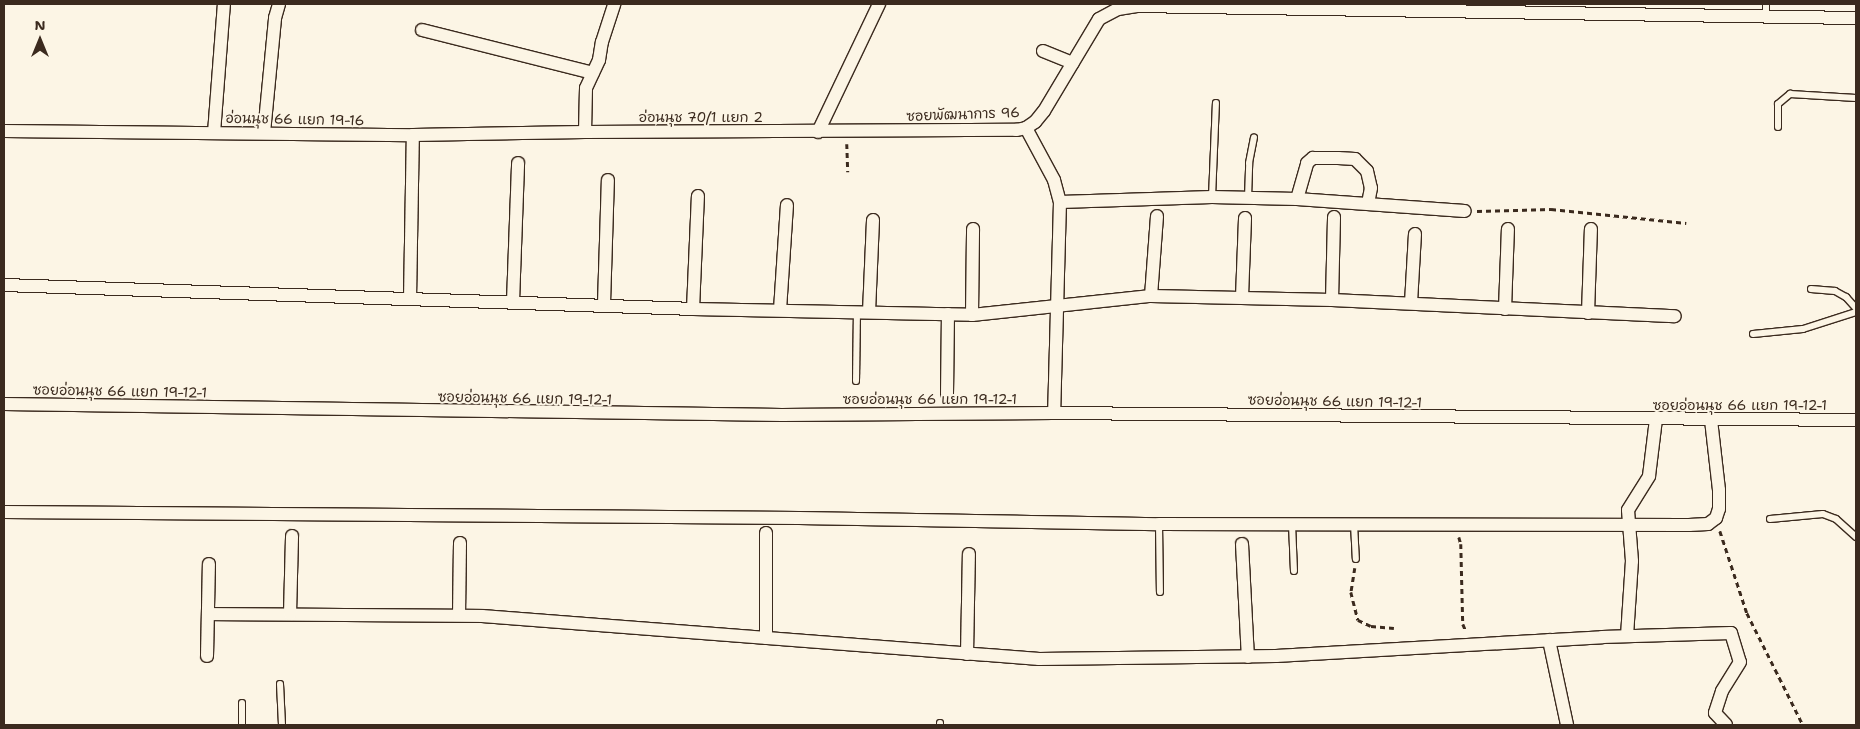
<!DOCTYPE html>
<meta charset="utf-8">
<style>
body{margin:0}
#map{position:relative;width:1860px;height:729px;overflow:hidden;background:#fcf5e5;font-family:"Shantell Sans","Playpen Sans Thai",sans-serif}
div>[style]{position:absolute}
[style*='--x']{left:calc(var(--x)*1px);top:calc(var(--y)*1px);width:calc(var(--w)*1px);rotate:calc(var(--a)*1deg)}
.path>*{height:2.5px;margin-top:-1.25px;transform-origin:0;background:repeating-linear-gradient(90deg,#3b2a1e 0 5px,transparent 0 9px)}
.roads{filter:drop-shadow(1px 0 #3b2a1e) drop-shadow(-1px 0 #3b2a1e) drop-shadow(0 1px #3b2a1e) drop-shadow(0 -1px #3b2a1e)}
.lane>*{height:6px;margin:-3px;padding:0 3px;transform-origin:3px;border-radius:3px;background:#fcf5e5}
.street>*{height:12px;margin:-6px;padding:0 6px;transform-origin:6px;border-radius:6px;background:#fcf5e5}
span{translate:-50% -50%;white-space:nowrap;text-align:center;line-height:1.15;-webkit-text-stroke:4px #fcf5e5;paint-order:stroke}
.street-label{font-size:14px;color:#3b2a1e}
.frame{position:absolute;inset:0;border:5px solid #3b2a1e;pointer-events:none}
.north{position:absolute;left:15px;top:15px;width:50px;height:50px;-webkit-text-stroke:4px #fcf5e5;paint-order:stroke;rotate:0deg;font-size:14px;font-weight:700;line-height:20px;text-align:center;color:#3b2a1e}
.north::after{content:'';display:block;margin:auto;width:18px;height:22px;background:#3b2a1e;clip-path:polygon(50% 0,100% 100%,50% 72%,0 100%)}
</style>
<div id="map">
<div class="path">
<i style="--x:847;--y:144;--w:28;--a:88"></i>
<i style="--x:1477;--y:211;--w:74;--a:-1.5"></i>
<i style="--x:1551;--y:209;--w:136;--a:5.9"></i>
<i style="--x:1720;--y:531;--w:86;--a:71.8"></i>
<i style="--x:1747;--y:613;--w:125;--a:63.4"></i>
<i style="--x:1459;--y:537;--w:7;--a:74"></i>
<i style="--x:1461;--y:544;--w:80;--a:88.6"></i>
<i style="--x:1463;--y:624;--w:8;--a:67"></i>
<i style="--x:1355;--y:568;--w:24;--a:99"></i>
<i style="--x:1351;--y:592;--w:29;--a:76"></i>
<i style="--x:1358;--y:620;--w:14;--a:25"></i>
<i style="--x:1371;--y:626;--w:23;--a:5"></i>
</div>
<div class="roads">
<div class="lane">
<i style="--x:1766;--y:4;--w:13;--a:90"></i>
<i style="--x:1778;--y:127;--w:23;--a:-90"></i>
<i style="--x:1778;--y:104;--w:16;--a:-40"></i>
<i style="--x:1790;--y:94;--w:66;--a:3.5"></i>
<i style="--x:1212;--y:197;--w:94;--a:-87.6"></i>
<i style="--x:1248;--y:198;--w:35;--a:-88"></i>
<i style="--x:1249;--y:163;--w:26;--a:-79"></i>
<i style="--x:1811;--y:289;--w:24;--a:5"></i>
<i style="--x:1835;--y:291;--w:13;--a:29"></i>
<i style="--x:1846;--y:297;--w:15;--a:48"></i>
<i style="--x:1753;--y:334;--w:50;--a:-5.7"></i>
<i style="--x:1803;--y:329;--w:56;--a:-17.8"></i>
<i style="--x:856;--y:381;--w:69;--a:-89.2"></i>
<i style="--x:1770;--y:519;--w:53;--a:-5.4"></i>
<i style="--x:1823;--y:514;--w:14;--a:21"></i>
<i style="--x:1836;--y:519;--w:27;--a:42"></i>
<i style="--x:1159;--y:524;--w:68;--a:89.2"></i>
<i style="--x:1292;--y:524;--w:47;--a:87.6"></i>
<i style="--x:1354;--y:524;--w:35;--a:87"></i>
<i style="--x:280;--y:684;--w:41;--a:87.2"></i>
<i style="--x:242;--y:725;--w:22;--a:-90"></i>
<i style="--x:940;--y:725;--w:2;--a:-90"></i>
</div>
<div class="street">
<i style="--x:422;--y:30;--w:176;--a:14.1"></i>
<i style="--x:1043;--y:51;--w:32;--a:22"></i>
<i style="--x:1026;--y:128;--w:59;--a:61.7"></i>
<i style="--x:1054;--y:180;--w:23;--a:75"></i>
<i style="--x:1060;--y:202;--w:211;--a:91.6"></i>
<i style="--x:4;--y:131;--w:409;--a:0.6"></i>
<i style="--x:413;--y:135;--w:172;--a:-1"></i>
<i style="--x:585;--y:132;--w:431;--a:-0.3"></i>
<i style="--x:1016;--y:130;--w:10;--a:-11"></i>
<i style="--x:1026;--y:128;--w:11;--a:-34"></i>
<i style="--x:1035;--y:122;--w:14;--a:-51"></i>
<i style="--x:1044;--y:111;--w:107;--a:-59.1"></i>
<i style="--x:1099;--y:19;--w:21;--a:-28"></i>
<i style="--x:1118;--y:9;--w:19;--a:-9"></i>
<i style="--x:1137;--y:6;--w:719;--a:0.96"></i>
<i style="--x:585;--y:132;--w:44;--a:-88.7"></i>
<i style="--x:586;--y:88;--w:31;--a:-65"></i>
<i style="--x:599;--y:60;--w:18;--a:-81"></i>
<i style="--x:602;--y:42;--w:40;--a:-72"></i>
<i style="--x:818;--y:132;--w:142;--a:-64.5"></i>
<i style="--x:214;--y:133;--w:129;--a:-85.6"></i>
<i style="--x:264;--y:133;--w:116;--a:-84.5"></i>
<i style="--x:275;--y:18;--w:15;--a:-74"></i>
<i style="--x:1297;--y:199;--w:37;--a:-74"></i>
<i style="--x:1307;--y:163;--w:8;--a:-40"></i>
<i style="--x:1313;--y:158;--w:25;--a:0"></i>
<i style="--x:1338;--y:158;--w:17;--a:3"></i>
<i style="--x:1355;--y:159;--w:17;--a:45"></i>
<i style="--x:1367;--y:171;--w:17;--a:77"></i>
<i style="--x:1371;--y:188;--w:16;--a:101"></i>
<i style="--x:1060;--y:202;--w:152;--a:-1.9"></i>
<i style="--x:1212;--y:197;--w:85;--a:1.3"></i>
<i style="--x:1297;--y:199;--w:168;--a:4.1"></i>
<i style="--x:4;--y:285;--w:689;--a:1.99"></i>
<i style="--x:693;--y:309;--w:279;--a:1.2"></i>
<i style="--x:972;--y:315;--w:180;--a:-6.1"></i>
<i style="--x:1151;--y:296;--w:181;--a:1.3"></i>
<i style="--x:1332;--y:300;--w:343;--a:2.7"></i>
<i style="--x:1151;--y:296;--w:80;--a:-85.7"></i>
<i style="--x:1242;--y:297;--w:79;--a:-87.8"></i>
<i style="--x:410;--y:299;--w:164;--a:-89"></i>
<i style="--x:1332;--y:300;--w:83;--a:-88.6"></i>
<i style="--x:513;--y:302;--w:139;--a:-87.9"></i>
<i style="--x:1411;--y:303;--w:69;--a:-86.7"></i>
<i style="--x:604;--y:304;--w:124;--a:-88.2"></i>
<i style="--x:693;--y:309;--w:113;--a:-87.5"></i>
<i style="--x:1505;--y:309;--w:80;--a:-87.9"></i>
<i style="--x:780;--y:310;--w:105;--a:-86.2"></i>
<i style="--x:869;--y:312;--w:92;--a:-87.5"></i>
<i style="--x:1588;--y:313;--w:84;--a:-88"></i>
<i style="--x:972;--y:315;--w:86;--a:-89.3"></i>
<i style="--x:947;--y:394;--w:80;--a:-89.3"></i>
<i style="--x:4;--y:404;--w:778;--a:0.81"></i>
<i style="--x:782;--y:415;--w:272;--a:-0.4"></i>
<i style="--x:1054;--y:413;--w:802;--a:0.5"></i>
<i style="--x:4;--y:512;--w:795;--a:0.43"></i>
<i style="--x:799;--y:518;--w:360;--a:1"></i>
<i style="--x:1159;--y:524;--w:530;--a:0.11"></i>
<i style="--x:1689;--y:525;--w:19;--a:-3"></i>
<i style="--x:1708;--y:524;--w:10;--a:-37"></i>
<i style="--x:1716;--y:518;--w:9;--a:-72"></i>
<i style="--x:1719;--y:509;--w:19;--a:-90"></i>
<i style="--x:1719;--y:490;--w:70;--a:-96.5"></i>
<i style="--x:766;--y:533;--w:105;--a:90"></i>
<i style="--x:1242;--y:544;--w:113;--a:87"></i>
<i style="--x:208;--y:614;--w:274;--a:0.4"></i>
<i style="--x:482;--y:616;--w:559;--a:4.41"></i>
<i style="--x:1039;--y:659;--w:237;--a:-0.7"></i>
<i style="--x:1276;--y:656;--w:327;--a:-3.3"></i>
<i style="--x:1602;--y:637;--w:129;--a:-1.8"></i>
<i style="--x:1731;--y:633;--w:30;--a:73"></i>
<i style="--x:1740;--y:662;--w:34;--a:122"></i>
<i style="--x:1722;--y:691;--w:23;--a:108"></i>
<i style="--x:1715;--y:713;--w:16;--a:47"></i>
<i style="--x:290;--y:614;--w:78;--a:-88.5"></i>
<i style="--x:459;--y:615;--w:72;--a:-89.2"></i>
<i style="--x:1627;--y:636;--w:75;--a:-86.2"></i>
<i style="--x:1632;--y:561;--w:51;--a:-94.5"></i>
<i style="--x:1628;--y:510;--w:40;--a:-58"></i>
<i style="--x:1649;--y:476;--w:57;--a:-83"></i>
<i style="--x:1549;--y:640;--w:87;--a:78"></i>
<i style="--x:967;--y:654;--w:100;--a:-88.9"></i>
<i style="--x:207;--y:656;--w:92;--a:-88.8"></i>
</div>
</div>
<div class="street-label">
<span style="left:963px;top:114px;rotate:-2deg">ซอยพัฒนาการ 96</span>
<span style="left:701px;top:117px">อ่อนนุช 70/1 แยก 2</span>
<span style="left:295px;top:119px;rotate:1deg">อ่อนนุช 66 แยก 19-16</span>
<span style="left:120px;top:391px;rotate:1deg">ซอยอ่อนนุช 66 แยก 19-12-1</span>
<span style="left:525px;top:398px;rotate:1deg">ซอยอ่อนนุช 66 แยก 19-12-1</span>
<span style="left:930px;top:399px">ซอยอ่อนนุช 66 แยก 19-12-1</span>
<span style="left:1335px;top:401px;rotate:1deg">ซอยอ่อนนุช 66 แยก 19-12-1</span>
<span style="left:1740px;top:405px">ซอยอ่อนนุช 66 แยก 19-12-1</span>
</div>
<div class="frame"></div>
<div class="north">N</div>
</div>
